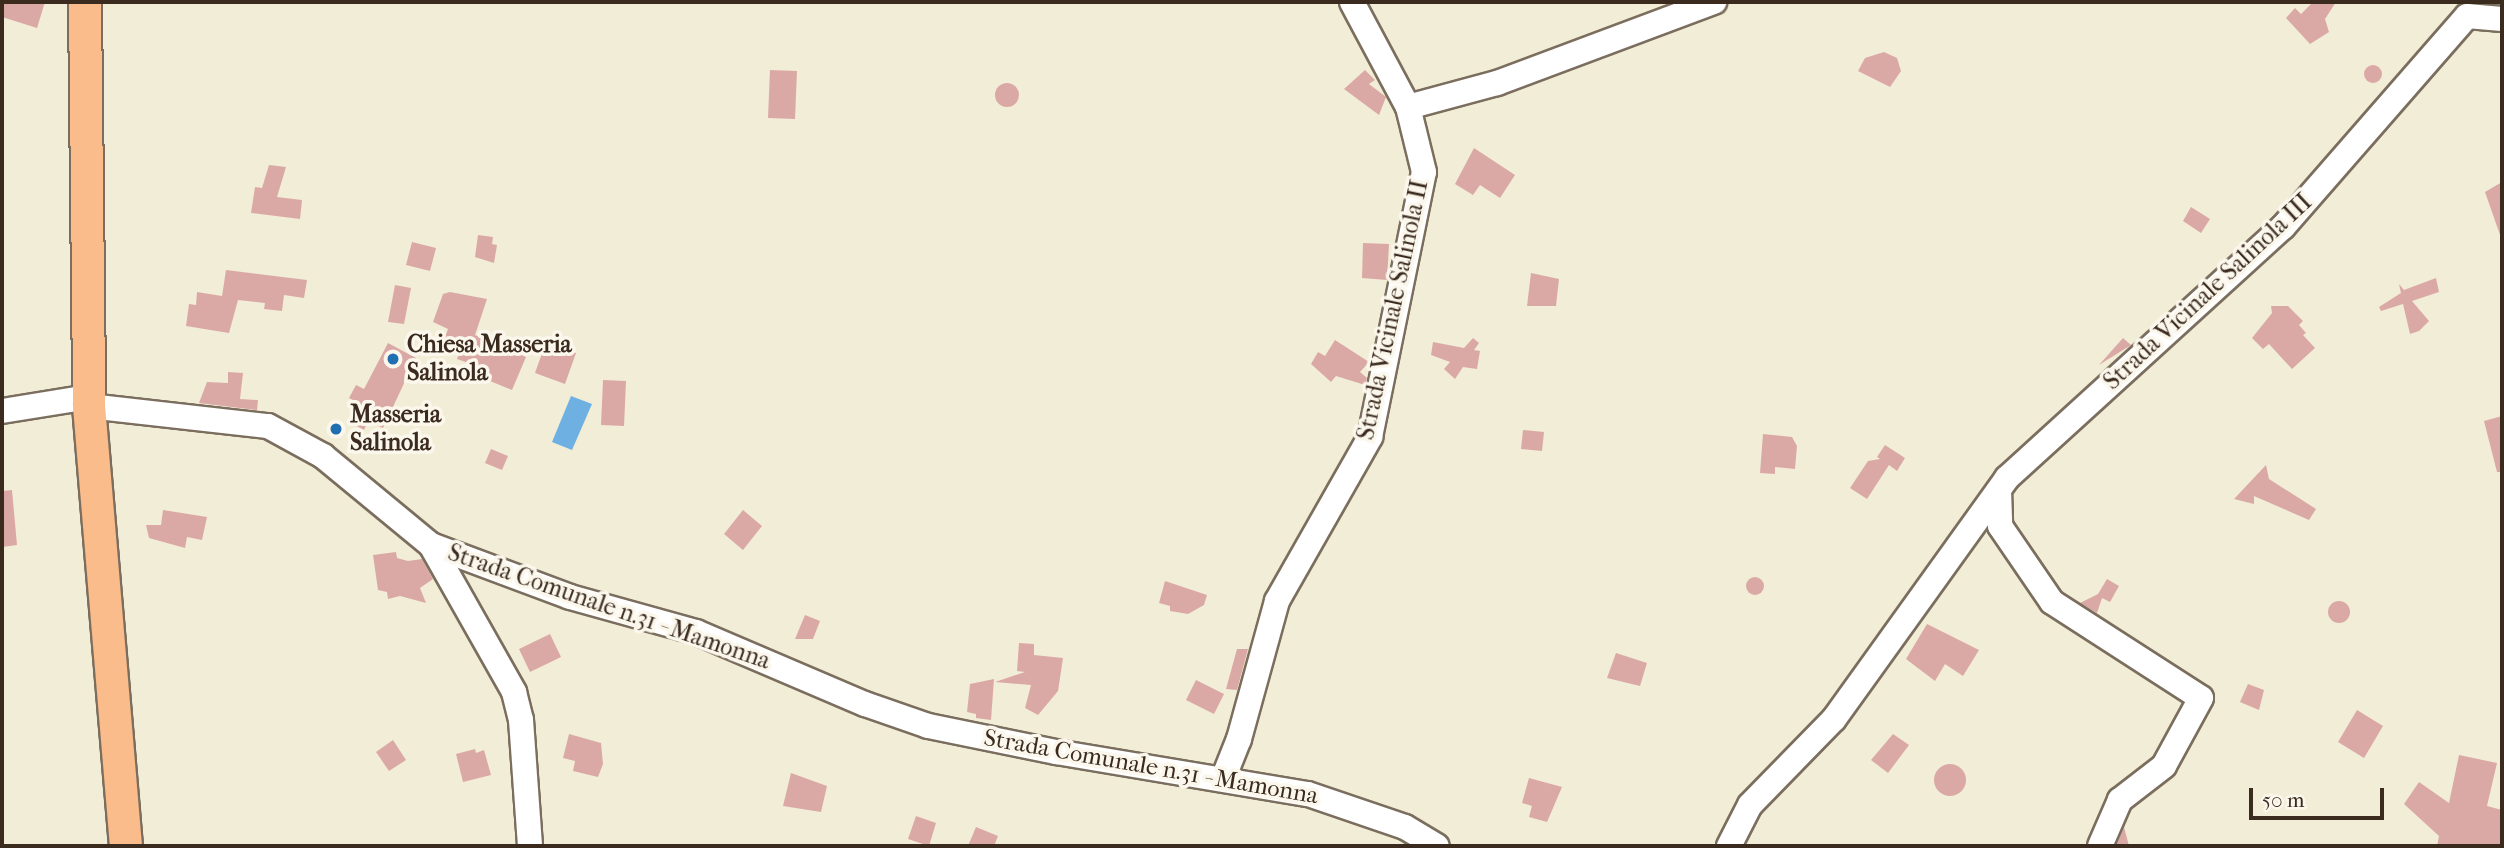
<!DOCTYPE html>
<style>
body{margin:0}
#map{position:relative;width:2504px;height:848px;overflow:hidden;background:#f2edd6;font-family:"IM FELL French Canon",serif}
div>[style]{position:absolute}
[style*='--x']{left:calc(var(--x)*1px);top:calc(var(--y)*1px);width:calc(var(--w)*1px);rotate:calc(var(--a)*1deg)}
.water>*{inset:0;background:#6fb0e3}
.building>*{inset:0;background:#dba9a5}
.round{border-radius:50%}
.roads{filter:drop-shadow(2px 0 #7b6e5e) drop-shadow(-2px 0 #7b6e5e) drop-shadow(0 2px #7b6e5e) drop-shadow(0 -2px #7b6e5e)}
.minor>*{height:24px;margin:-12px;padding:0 12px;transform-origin:12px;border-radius:12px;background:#fff}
.major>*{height:32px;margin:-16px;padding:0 16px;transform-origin:16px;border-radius:16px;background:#f9bc8a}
.dots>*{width:19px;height:19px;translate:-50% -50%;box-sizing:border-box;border:4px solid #fbf7ec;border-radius:50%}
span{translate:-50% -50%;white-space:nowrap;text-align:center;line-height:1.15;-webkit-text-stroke:7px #fbf7ec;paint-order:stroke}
.street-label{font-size:24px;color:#3b2a1e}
.poi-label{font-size:24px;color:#3b2a1e;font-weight:700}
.left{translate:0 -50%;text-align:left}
.frame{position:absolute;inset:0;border:4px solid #3b2a1e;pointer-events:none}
.scale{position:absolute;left:2249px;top:788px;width:135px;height:32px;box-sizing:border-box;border:4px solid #3b2a1e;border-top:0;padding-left:9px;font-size:21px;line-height:24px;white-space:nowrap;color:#3b2a1e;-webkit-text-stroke:5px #fbf7ec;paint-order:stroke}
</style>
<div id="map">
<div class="water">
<i style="clip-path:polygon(571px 396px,592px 404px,572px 450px,552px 442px)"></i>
</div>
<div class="building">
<i style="clip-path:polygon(2px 2px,45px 2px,37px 28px,2px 17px)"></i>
<i style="clip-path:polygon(2313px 2px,2336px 2px,2325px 19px,2329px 32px,2310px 44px,2286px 18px,2295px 8px,2301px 14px)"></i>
<i style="clip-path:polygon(1884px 52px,1897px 58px,1901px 71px,1890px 87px,1858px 71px,1865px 58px)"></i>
<i class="round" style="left:2364px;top:65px;width:18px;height:18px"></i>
<i style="clip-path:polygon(770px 70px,797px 71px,795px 119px,768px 118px)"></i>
<i style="clip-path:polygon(1365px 70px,1375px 80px,1369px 84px,1386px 97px,1379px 115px,1344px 89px)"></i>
<i class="round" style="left:995px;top:83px;width:24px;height:24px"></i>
<i style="clip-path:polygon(1474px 148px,1515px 175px,1500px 198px,1480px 185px,1473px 195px,1455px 184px)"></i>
<i style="clip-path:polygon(269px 165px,286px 167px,277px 197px,302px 200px,300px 219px,251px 213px,255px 187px,262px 188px)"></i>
<i style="clip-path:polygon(2502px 182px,2502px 235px,2500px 235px,2485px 192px)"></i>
<i style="clip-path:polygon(2191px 207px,2210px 219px,2201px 233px,2183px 221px)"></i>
<i style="clip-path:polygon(478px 235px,493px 237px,492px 244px,497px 245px,494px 263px,475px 257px)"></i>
<i style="clip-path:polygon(412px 242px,436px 248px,430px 271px,406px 265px)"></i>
<i style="clip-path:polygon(1363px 243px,1389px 244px,1387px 280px,1362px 278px)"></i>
<i style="clip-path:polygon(226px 270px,307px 280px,304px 298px,284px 295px,282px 311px,264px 309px,265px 303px,238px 300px,229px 333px,186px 326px,189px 304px,196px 305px,197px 292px,222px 296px)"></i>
<i style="clip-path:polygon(1531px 273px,1559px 279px,1556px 306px,1527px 306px)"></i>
<i style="clip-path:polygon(2436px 278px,2439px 292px,2412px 301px,2429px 321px,2419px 331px,2410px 334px,2403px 304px,2381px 311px,2379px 307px,2401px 293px,2399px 284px,2404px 290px)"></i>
<i style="clip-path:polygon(395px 285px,411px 288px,404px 324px,388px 322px)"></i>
<i style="clip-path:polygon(450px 292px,487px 299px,475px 335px,526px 357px,512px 390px,473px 374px,477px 366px,457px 359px,460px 351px,442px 345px,448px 329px,433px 322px,443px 294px)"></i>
<i style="clip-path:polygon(2271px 306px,2288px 306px,2303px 321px,2299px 325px,2306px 333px,2303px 335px,2315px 348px,2292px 369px,2269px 344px,2263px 349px,2252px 338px,2272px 313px)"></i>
<i style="clip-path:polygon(1473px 338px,1479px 343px,1474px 350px,1480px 351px,1477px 369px,1463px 367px,1455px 379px,1444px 369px,1450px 362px,1431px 355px,1433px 342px,1464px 348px)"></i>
<i style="clip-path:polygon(2123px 338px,2131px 345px,2099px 365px)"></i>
<i style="clip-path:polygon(1335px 340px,1369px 362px,1360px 372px,1367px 378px,1365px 385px,1336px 376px,1331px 382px,1311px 364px,1318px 352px,1325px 356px)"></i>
<i style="clip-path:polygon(546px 342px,576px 353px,565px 384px,535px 373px)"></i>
<i style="clip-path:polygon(388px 343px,416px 358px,383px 428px,368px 421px,364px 430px,349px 422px,359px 403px,349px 398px,356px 385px,364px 389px)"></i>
<i style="clip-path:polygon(228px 372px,243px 373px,240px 399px,258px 400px,257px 410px,199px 403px,207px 382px,228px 383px)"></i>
<i style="clip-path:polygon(603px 380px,626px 381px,624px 426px,601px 425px)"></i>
<i style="clip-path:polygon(2502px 416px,2502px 472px,2497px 472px,2484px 421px)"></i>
<i style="clip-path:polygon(1523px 430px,1544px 432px,1542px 451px,1521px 449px)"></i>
<i style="clip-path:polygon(1763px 434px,1792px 437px,1797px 446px,1795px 469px,1775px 467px,1775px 474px,1760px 473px)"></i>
<i style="clip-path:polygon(1885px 445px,1905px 458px,1897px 471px,1889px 465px,1867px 499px,1850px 488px,1868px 461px,1880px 459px,1877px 457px)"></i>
<i style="clip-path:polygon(491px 449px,508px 456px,502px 470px,485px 463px)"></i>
<i style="clip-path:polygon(2266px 465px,2269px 479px,2316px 509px,2309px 520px,2254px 496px,2254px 504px,2234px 499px)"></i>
<i style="clip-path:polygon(12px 490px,17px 545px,2px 547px,2px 491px)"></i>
<i style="clip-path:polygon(163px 510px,207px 517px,202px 540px,187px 537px,185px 548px,149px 538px,146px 525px,161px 525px)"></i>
<i style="clip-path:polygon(743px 510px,762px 526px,743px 550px,724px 534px)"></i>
<i style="clip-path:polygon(396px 552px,397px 558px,408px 561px,422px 559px,433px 579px,420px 588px,426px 603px,400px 596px,388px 599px,387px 592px,378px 590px,373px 555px)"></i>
<i class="round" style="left:1746px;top:577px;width:18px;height:18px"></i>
<i style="clip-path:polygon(2107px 579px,2119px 586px,2110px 602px,2102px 598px,2097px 613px,2080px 603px,2098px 594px)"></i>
<i style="clip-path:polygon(1165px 581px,1207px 595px,1204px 605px,1188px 614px,1170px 611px,1170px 606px,1159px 603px)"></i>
<i class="round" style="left:2328px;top:601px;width:22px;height:22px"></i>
<i style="clip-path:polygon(805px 615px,820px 621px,813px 639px,795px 639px)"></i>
<i style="clip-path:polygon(1927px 624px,1979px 650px,1963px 676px,1945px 664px,1935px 681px,1906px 659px)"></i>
<i style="clip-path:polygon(550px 634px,561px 657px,530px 672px,519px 649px)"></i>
<i style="clip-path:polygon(1019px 643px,1034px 644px,1034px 655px,1063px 658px,1058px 691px,1038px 715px,1025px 708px,1031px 685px,995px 682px,1025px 672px,1017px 671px)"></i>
<i style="clip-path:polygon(1237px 649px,1248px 649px,1237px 690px,1226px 689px)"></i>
<i style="clip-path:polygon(1616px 653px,1647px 663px,1640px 686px,1607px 678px)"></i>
<i style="clip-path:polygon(994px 679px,991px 720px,976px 718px,976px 714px,967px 712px,970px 684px)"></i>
<i style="clip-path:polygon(1196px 680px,1224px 694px,1214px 714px,1186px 700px)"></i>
<i style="clip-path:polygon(2248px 684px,2264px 690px,2259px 710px,2240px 702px)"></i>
<i style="clip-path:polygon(2357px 710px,2383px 726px,2364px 758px,2338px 742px)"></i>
<i style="clip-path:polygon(569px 734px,601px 743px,603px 764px,598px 777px,573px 771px,575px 761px,563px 758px)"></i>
<i style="clip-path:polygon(1893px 734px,1909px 745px,1888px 773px,1871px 760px)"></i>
<i style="clip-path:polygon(393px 740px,406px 760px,389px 771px,376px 752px)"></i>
<i style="clip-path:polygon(475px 749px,476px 753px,484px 750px,491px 775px,463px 782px,456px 754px)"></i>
<i style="clip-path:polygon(2459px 755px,2497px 763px,2487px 806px,2502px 810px,2502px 846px,2437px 846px,2439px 836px,2404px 804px,2419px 782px,2449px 803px)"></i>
<i class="round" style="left:1934px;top:764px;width:32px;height:32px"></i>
<i style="clip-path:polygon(791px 773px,827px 786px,821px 812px,783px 806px)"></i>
<i style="clip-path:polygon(1529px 778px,1562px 787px,1547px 822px,1529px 817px,1532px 806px,1522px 803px)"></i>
<i style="clip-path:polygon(916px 816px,936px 823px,929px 846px,908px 839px)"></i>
<i style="clip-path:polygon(976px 827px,998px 836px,994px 846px,968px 846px)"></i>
<i style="clip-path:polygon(2124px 827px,2129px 846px,2116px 846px)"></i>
</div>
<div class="roads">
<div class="minor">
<i style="--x:1408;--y:107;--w:92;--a:-15.1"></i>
<i style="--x:1497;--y:83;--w:232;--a:-20.5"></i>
<i style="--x:89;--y:406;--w:180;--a:6.4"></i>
<i style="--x:268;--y:426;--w:63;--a:28.6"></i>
<i style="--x:323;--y:456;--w:140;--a:39.5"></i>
<i style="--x:431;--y:545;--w:148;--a:20.5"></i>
<i style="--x:570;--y:597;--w:131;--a:15.5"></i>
<i style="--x:696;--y:632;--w:184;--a:23.1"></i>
<i style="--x:865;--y:704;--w:67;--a:19.2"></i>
<i style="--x:928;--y:726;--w:131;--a:11.5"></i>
<i style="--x:1056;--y:752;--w:255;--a:9.5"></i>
<i style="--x:1308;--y:794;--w:102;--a:18.8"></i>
<i style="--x:1405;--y:827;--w:37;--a:31"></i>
<i style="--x:2;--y:411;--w:87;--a:-9.2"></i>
<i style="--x:1999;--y:490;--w:36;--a:88"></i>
<i style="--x:2000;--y:526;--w:92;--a:55.6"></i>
<i style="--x:2052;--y:602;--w:177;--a:32.8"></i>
<i style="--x:2201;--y:698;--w:77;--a:118.6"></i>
<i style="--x:2164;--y:766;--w:56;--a:142.3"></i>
<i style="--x:2120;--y:800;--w:50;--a:113.5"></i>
<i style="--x:431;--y:545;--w:169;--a:60.5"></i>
<i style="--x:514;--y:692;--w:29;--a:76"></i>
<i style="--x:521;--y:720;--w:126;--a:85.9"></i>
<i style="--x:1223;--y:779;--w:43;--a:-68.2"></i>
<i style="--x:1239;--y:739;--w:143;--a:-74.6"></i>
<i style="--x:1277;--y:601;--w:189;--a:-60.4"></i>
<i style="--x:1370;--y:437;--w:270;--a:-78.5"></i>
<i style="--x:1424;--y:172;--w:67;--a:-103.8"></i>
<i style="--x:1408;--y:107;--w:119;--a:-118.1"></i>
<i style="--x:1729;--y:846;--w:46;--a:-62.9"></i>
<i style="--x:1750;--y:805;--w:120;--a:-45.7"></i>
<i style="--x:1834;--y:719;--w:297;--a:-54.3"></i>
<i style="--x:2007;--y:478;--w:373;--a:-42.3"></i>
<i style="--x:2283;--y:227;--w:280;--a:-48.9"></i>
<i style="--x:2467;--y:16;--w:35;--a:5"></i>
</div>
<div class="major">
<i style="--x:85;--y:2;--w:404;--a:89.4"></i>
<i style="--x:89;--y:406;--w:442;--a:85.2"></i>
</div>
</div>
<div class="dots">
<i style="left:393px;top:359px;background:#1f6fb2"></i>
<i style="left:336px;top:429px;background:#1f6fb2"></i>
</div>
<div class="street-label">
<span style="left:2208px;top:292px;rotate:-43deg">Strada Vicinale Salinola III</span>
<span style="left:1393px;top:310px;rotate:-78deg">Strada Vicinale Salinola II</span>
<span style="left:609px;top:607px;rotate:19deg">Strada Comunale n.31 - Mamonna</span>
<span style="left:1151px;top:767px;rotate:10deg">Strada Comunale n.31 - Mamonna</span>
</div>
<div class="poi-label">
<span class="left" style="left:407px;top:359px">Chiesa Masseria<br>Salinola</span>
<span class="left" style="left:350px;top:429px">Masseria<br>Salinola</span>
</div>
<div class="frame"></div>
<div class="scale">50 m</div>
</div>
